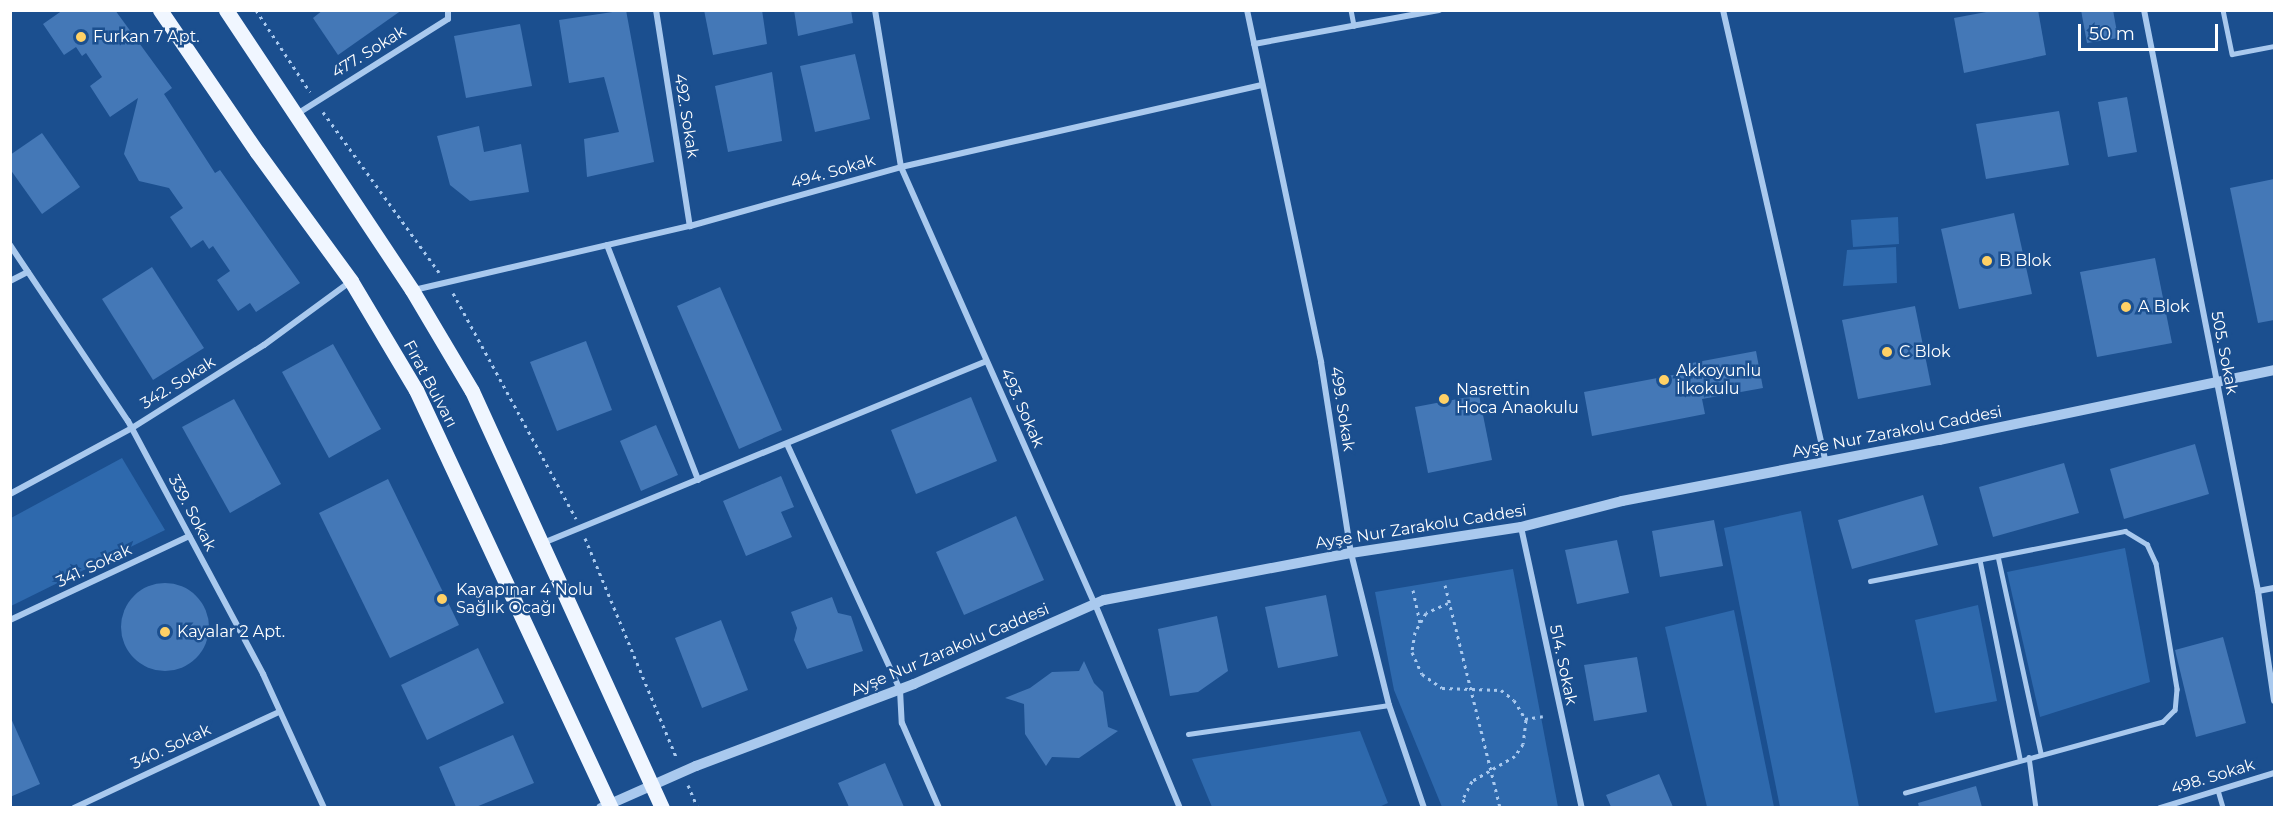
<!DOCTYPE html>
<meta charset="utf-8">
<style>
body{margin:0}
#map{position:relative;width:2285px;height:818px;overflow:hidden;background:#1b4f8f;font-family:Montserrat,sans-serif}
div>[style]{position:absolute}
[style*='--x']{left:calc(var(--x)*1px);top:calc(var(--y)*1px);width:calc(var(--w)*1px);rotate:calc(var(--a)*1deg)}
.green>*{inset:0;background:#2e69ad}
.building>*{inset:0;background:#4478b7}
.round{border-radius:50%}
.path>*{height:3px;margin-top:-1.5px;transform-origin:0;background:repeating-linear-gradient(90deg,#a9c9ee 0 3px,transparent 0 7.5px)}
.service>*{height:4.5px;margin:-2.25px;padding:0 2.25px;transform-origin:2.25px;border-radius:2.25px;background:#a9c9ee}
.minor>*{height:6px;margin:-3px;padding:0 3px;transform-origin:3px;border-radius:3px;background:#a9c9ee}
.tertiary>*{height:10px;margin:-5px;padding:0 5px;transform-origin:5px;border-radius:5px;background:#a9c9ee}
.primary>*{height:15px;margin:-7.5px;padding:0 7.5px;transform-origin:7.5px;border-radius:7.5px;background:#f0f6ff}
.dots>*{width:16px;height:16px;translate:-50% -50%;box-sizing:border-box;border:3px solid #1b4f8f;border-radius:50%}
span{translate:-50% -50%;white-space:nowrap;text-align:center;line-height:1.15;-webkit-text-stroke:5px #1b4f8f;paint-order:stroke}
.poi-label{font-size:16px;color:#fff}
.left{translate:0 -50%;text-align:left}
.street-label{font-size:16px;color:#fff}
.frame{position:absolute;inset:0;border:12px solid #fff;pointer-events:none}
.scale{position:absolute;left:2078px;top:24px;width:140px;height:27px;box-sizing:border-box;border:3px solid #fff;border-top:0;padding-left:8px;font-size:18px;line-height:21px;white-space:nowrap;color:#fff;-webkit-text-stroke:4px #1b4f8f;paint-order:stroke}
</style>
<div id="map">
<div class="green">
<i style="clip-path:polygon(1898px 217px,1899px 244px,1853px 247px,1851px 220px)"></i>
<i style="clip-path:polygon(1896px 247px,1897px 283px,1843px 286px,1847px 250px)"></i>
<i style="clip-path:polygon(122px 458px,165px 530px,11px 606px,11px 518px)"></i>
<i style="clip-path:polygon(1801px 511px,1859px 807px,1780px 807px,1724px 528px)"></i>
<i style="clip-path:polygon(2125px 548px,2150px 682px,2040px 717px,2007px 572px)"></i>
<i style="clip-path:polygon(1513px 569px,1558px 807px,1442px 807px,1394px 690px,1375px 592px)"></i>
<i style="clip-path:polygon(1978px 605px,1997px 701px,1935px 713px,1915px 620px)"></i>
<i style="clip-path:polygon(1734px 610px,1774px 807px,1707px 807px,1665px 627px)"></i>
<i style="clip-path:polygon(1360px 731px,1388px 803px,1379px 807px,1212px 807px,1192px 759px)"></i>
</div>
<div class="building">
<i style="clip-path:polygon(63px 10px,115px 10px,172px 88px,164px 94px,215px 173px,220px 170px,300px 283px,256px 312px,250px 303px,238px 311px,217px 280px,230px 271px,213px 246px,209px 249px,203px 240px,191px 248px,170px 217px,183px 208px,169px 188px,139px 181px,124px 154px,138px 98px,110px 117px,90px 86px,102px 77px,86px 53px,82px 56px,76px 47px,64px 55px,43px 24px)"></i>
<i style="clip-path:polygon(323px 10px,402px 10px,338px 55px,313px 18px)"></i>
<i style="clip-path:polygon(626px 10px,654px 162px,587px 177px,584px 139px,619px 132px,604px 77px,569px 83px,559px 20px)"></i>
<i style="clip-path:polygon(704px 10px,762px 10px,767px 44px,713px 55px)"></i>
<i style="clip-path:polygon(794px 10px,851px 10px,853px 23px,798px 36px)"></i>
<i style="clip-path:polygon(1997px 10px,2038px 10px,2046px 55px,1964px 73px,1954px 18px)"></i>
<i style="clip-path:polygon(2081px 10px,2113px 10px,2118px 38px,2087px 43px)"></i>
<i style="clip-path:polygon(520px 24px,532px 86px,466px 98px,454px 36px)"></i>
<i style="clip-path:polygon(855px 54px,870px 119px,815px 132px,800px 66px)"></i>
<i style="clip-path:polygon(772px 72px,782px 141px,728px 152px,715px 86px)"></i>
<i style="clip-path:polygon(2127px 97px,2137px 152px,2108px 157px,2098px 102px)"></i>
<i style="clip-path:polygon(2059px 111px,2069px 165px,1986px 179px,1976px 124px)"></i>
<i style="clip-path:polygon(479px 126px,484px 152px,521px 144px,529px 192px,470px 201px,450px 185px,437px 136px)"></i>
<i style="clip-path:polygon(42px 133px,80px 187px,42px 214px,10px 169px,10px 155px)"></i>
<i style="clip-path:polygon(2274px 179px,2274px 320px,2258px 323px,2230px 188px)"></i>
<i style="clip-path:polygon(2014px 213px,2032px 294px,1959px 309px,1941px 229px)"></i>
<i style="clip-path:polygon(2155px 258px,2172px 343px,2097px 357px,2080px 272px)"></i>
<i style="clip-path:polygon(152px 267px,204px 348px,153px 380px,102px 299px)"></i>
<i style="clip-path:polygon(720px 287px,782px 430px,739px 449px,677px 306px)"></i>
<i style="clip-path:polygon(1915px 306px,1931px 385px,1858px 399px,1842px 320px)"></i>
<i style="clip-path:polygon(586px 341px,612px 410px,557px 431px,530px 362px)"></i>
<i style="clip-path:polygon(333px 344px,381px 429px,329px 458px,282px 372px)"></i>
<i style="clip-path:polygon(1756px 351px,1763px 388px,1702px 399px,1705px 414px,1592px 436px,1584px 392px,1694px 371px,1692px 363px)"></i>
<i style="clip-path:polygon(1479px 395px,1492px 460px,1428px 473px,1415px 407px)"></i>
<i style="clip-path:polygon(971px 397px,997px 461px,916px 494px,891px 430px)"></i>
<i style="clip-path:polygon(234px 399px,281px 484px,230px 513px,182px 427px)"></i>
<i style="clip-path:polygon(656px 425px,678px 475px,641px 491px,620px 441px)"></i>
<i style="clip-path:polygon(2195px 444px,2209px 494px,2124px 519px,2110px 469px)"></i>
<i style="clip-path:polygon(2064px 463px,2079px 513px,1993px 537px,1979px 487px)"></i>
<i style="clip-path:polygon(781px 476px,794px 507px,781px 512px,792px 537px,746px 556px,723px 501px)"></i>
<i style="clip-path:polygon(388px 479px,459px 625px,390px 658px,319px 513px)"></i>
<i style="clip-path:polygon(1923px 495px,1938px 545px,1852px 569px,1838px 520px)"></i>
<i style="clip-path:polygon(1016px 516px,1044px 580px,964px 615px,936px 552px)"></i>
<i style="clip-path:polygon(1714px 520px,1723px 566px,1660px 577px,1652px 531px)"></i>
<i style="clip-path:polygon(1617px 540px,1629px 593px,1577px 604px,1565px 550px)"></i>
<i class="round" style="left:121px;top:583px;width:88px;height:88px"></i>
<i style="clip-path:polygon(1326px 595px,1338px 656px,1278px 668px,1265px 607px)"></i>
<i style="clip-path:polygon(832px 597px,838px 613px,851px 616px,863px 651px,807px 669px,794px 640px,797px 628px,791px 612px)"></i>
<i style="clip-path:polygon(1217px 616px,1228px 671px,1198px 692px,1170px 696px,1158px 629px)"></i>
<i style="clip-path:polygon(721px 620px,748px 690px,702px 708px,675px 638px)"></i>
<i style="clip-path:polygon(2223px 637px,2246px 723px,2196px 737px,2175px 650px)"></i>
<i style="clip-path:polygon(478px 648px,504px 703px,427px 740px,401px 685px)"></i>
<i style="clip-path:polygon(1637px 657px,1647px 712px,1594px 721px,1584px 665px)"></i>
<i style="clip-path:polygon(1084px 661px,1094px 683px,1103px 692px,1108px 727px,1118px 731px,1079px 758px,1052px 757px,1046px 766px,1025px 734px,1024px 704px,1005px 698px,1030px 688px,1052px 672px,1079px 671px)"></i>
<i style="clip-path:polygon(10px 716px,40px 784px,10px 797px)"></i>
<i style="clip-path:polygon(513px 735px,534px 783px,476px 807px,456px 807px,439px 767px)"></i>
<i style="clip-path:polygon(885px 763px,904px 807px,849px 807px,838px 783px)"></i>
<i style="clip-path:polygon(1659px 774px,1673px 807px,1611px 807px,1606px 795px)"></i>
<i style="clip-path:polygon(1976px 786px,1982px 807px,1919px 807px,1918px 803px)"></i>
</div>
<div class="path">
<i style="--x:256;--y:10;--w:98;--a:56.6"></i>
<i style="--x:323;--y:112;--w:198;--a:54.1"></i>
<i style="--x:453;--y:293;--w:257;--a:61.4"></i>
<i style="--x:585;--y:538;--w:239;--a:67.4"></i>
<i style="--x:1445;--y:585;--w:230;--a:76.1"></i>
<i style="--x:1413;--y:590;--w:34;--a:78"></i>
<i style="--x:1448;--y:603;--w:24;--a:156"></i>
<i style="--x:1426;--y:613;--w:22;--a:120"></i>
<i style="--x:1415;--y:632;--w:20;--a:99"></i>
<i style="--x:1412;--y:652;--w:24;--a:66"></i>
<i style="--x:1422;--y:674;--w:24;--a:35"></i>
<i style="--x:1442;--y:688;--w:59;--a:1.9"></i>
<i style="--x:1501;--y:690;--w:16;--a:38"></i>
<i style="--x:1514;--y:700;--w:23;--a:59"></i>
<i style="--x:1526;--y:720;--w:24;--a:97"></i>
<i style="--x:1523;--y:744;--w:14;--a:124"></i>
<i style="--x:1515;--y:756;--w:50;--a:149.8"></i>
<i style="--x:1472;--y:781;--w:20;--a:117"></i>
<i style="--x:1463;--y:799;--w:10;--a:66"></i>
<i style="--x:1525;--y:719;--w:18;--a:-9"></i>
<i style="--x:688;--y:785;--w:25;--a:67"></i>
</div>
<div class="service">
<i style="--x:1351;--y:10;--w:16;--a:79"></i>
<i style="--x:2223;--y:10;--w:45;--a:78.4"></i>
<i style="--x:2232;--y:54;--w:43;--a:-10.8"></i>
<i style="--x:1998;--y:556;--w:203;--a:77.7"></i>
<i style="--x:1980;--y:560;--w:203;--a:78.6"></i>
<i style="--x:1870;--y:581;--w:260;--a:-11.1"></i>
<i style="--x:2125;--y:531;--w:26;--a:31"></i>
<i style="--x:2147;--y:544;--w:21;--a:65"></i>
<i style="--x:2156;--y:563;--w:128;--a:80.5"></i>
<i style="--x:2177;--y:689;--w:21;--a:95"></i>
<i style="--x:2175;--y:710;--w:17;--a:135"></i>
<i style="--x:2163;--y:722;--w:267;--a:164.6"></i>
<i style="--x:1188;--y:734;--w:203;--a:-8.2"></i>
<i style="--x:2029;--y:757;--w:51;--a:82.2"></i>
<i style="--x:2218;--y:790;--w:19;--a:74"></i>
</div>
<div class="minor">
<i style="--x:656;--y:10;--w:219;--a:81.1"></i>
<i style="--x:875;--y:10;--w:159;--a:80.6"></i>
<i style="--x:901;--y:167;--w:478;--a:66.1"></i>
<i style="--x:1095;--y:604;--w:221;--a:67.4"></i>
<i style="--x:1247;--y:10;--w:360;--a:78.1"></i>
<i style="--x:1321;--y:362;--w:193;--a:81.1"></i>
<i style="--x:1351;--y:553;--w:157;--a:76"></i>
<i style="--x:1389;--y:705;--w:109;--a:71.2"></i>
<i style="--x:1723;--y:10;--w:464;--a:77.2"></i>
<i style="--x:2144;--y:10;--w:592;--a:78.9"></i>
<i style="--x:2258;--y:591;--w:111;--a:81.7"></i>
<i style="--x:1254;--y:44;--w:188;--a:-10.4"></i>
<i style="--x:297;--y:114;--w:178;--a:-32.2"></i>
<i style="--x:448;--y:19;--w:9;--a:-90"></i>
<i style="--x:10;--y:245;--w:212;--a:56.2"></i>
<i style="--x:128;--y:421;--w:287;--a:61.9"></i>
<i style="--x:263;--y:674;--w:147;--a:65.5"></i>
<i style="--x:607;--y:245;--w:252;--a:68.8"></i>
<i style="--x:10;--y:281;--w:20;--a:-27"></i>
<i style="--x:414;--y:290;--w:283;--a:-13.1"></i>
<i style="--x:690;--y:226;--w:219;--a:-15.6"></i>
<i style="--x:901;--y:167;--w:370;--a:-12.8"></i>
<i style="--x:787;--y:444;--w:271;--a:65.3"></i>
<i style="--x:900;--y:690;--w:33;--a:87"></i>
<i style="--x:902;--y:723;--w:93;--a:66.5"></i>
<i style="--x:10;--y:494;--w:139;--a:-28.4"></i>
<i style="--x:132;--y:428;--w:156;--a:-32.2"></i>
<i style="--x:264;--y:345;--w:108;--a:-36.3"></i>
<i style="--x:1521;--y:527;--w:288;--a:77.8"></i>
<i style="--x:543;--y:543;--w:479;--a:-22.3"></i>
<i style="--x:2258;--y:591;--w:16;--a:-11"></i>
<i style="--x:10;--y:620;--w:198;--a:-25.1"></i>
<i style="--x:74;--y:808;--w:226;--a:-25.1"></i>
<i style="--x:2160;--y:808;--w:119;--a:-17.1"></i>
</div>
<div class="tertiary">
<i style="--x:601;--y:808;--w:104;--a:-23.9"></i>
<i style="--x:696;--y:766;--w:233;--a:-20.6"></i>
<i style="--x:914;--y:684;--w:208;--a:-23.9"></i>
<i style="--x:1104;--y:600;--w:251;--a:-10.8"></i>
<i style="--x:1351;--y:553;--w:172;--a:-8.7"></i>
<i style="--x:1521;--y:527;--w:104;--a:-14.4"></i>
<i style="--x:1622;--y:501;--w:323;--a:-10.9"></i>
<i style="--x:1939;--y:440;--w:342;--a:-11.8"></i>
</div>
<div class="primary">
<i style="--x:160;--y:10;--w:172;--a:55.7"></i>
<i style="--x:257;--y:152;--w:160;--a:53.9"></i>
<i style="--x:351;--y:281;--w:127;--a:59.2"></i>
<i style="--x:416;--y:390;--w:461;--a:65"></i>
<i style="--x:226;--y:10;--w:336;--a:56.4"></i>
<i style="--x:412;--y:290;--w:117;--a:59.3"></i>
<i style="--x:472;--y:391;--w:458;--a:65.5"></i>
</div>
<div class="dots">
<i style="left:81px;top:37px;background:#ffd166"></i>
<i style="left:1987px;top:261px;background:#ffd166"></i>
<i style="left:2126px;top:307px;background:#ffd166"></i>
<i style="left:1887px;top:352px;background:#ffd166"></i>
<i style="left:1664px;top:380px;background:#ffd166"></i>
<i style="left:1444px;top:399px;background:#ffd166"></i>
<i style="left:442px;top:599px;background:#ffd166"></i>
<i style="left:165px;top:632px;background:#ffd166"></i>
</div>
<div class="poi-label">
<span class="left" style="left:93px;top:37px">Furkan 7 Apt.</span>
<span class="left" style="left:1999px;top:261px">B Blok</span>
<span class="left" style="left:2138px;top:307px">A Blok</span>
<span class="left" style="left:1899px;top:352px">C Blok</span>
<span class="left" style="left:1676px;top:380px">Akkoyunlu<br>İlkokulu</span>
<span class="left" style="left:1456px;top:399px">Nasrettin<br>Hoca Anaokulu</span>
<span class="left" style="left:456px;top:599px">Kayapınar 4 Nolu<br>Sağlık Ocağı</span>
<span class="left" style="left:177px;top:632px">Kayalar 2 Apt.</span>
</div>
<div class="street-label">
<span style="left:369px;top:52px;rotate:-32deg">477. Sokak</span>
<span style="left:686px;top:116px;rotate:81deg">492. Sokak</span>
<span style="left:833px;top:172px;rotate:-16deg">494. Sokak</span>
<span style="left:2224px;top:353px;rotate:79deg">505. Sokak</span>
<span style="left:178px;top:383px;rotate:-32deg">342. Sokak</span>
<span style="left:430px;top:384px;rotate:62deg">Fırat Bulvarı</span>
<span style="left:1022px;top:408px;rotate:66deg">493. Sokak</span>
<span style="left:1342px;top:409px;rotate:81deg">499. Sokak</span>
<span style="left:1897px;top:432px;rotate:-11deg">Ayşe Nur Zarakolu Caddesi</span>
<span style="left:192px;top:513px;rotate:62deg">339. Sokak</span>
<span style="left:1421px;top:527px;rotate:-9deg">Ayşe Nur Zarakolu Caddesi</span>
<span style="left:94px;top:566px;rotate:-25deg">341. Sokak</span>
<span style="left:950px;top:650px;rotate:-23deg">Ayşe Nur Zarakolu Caddesi</span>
<span style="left:1563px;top:665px;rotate:78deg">514. Sokak</span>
<span style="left:171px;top:747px;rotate:-25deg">340. Sokak</span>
<span style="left:2213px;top:777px;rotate:-17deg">498. Sokak</span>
</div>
<div class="frame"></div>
<div class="scale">50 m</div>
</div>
